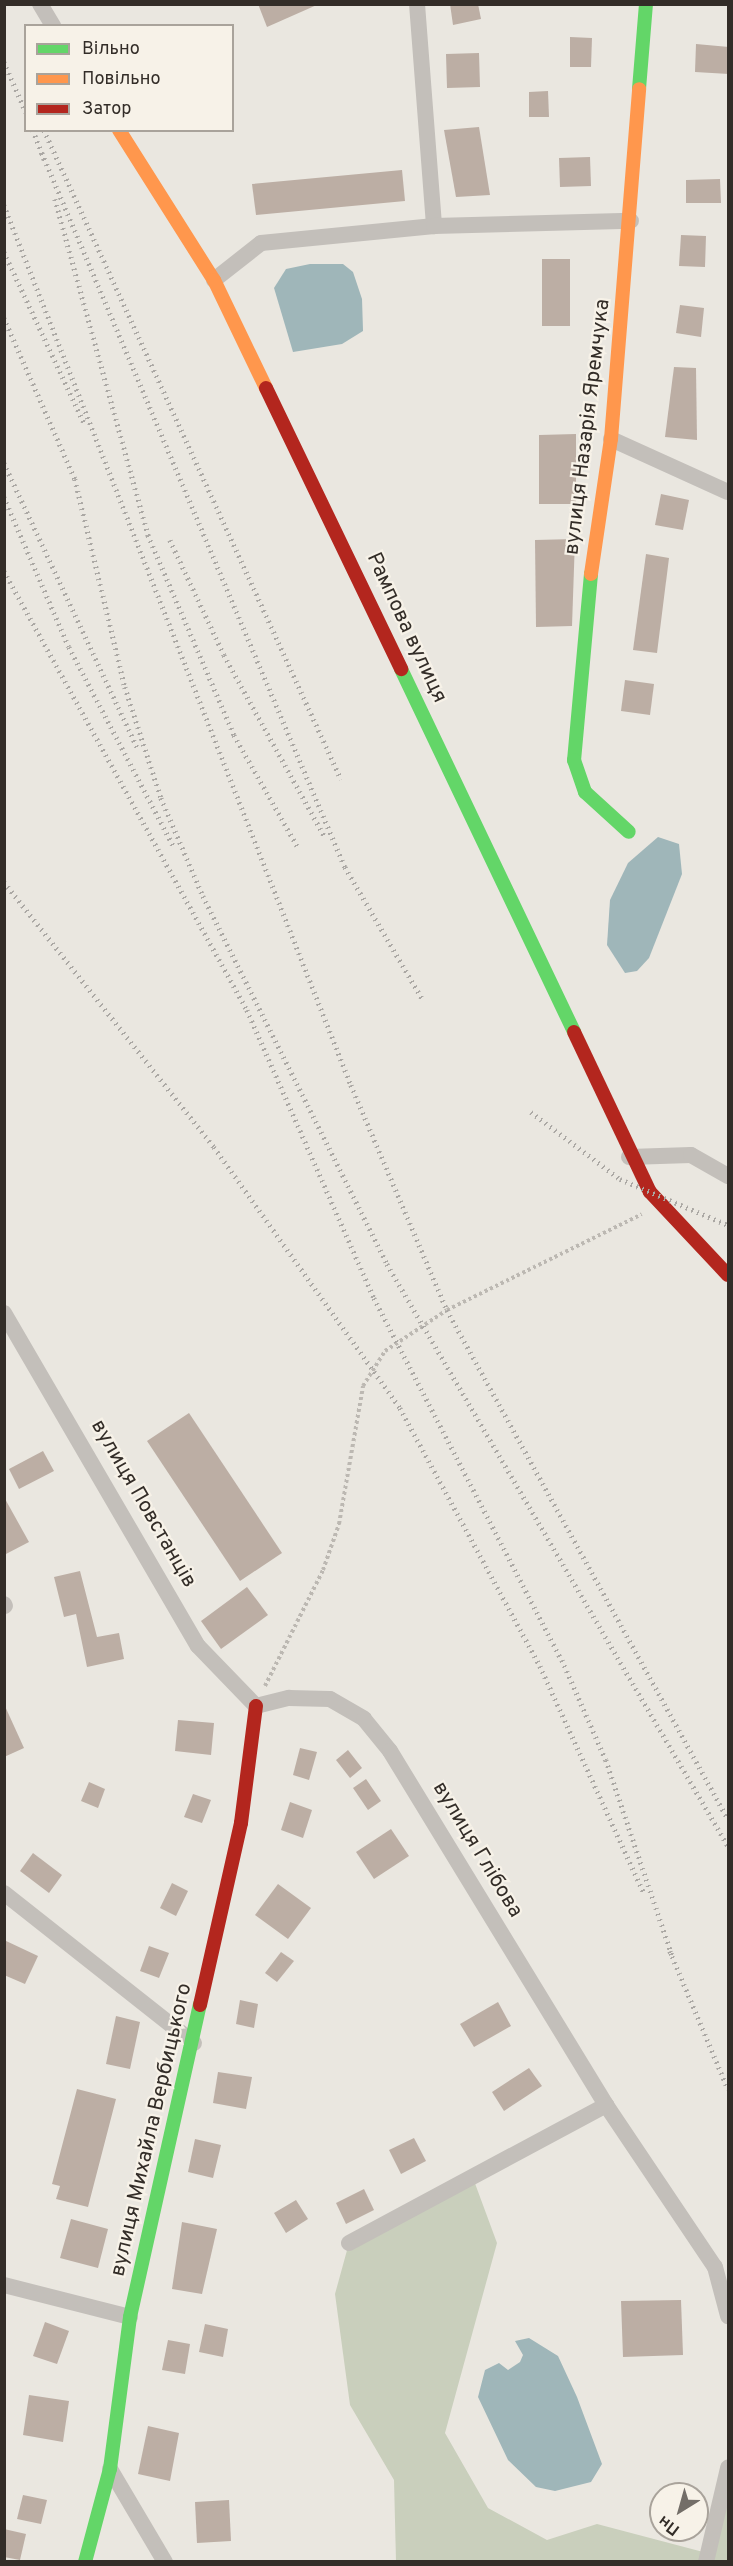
<!DOCTYPE html>
<meta charset="utf-8">
<style>
body{margin:0}
#map{position:relative;width:733px;height:2566px;overflow:hidden;background:#eae7e0;font-family:Overpass,sans-serif}
div>[style]{position:absolute}
[style*='--x']{left:calc(var(--x)*1px);top:calc(var(--y)*1px);width:calc(var(--w)*1px);rotate:calc(var(--a)*1deg)}
.green>*{inset:0;background:#c9cfbc}
.water>*{inset:0;background:#9fb6b9}
.building>*{inset:0;background:#bcaea4}
.path>*{height:4px;margin-top:-2px;transform-origin:0;background:repeating-linear-gradient(90deg,#bcb8b2 0 3px,transparent 0 6px)}
.street>*{height:16px;margin:-8px;padding:0 8px;transform-origin:8px;border-radius:8px;background:#c3bfba}
.fast>*{height:14px;margin:-7px;padding:0 7px;transform-origin:7px;border-radius:7px;background:#63d668}
.slow>*{height:14px;margin:-7px;padding:0 7px;transform-origin:7px;border-radius:7px;background:#ff974d}
.jam>*{height:14px;margin:-7px;padding:0 7px;transform-origin:7px;border-radius:7px;background:#b3261e}
.rail>*{height:4.5px;margin-top:-2.25px;transform-origin:0;background:repeating-linear-gradient(90deg,#aba8a4 0 1.5px,transparent 0 6px)}
span{translate:-50% -50%;white-space:nowrap;text-align:center;line-height:1.15;-webkit-text-stroke:4.5px #f7f2e8;paint-order:stroke}
.street-label{font-size:21px;color:#332d28}
.frame{position:absolute;inset:0;border:6px solid #332d28;pointer-events:none}
.legend{position:absolute;left:24px;top:24px;width:210px;height:108px;box-sizing:border-box;background:#f7f2e8;border:2px solid #a9a39b;margin:0;padding:8px 10px;list-style:none;font-size:18px;color:#332d28}
.legend li{display:flex;align-items:center;gap:12px;height:30px}
.legend b{width:30px;border:2px solid #a9a39b}
.north{position:absolute;left:649px;top:2482px;width:60px;height:60px;box-sizing:border-box;background:#f7f2e8;border:2px solid #a9a39b;border-radius:50%;rotate:217deg;font-size:16px;font-weight:700;line-height:24px;text-align:center;color:#332d28}
.north::after{content:'';display:block;margin:auto;width:21px;height:27px;background:#736e68;clip-path:polygon(50% 0,100% 100%,50% 72%,0 100%)}
</style>
<div id="map">
<div class="green">
<i style="clip-path:polygon(473px 2178px,497px 2243px,445px 2433px,488px 2508px,547px 2540px,597px 2524px,707px 2553px,728px 2468px,728px 2561px,396px 2561px,394px 2480px,350px 2405px,335px 2294px,349px 2243px)"></i>
</div>
<div class="water">
<i style="clip-path:polygon(310px 264px,343px 264px,353px 272px,362px 299px,363px 331px,342px 344px,293px 352px,274px 288px,286px 269px)"></i>
<i style="clip-path:polygon(658px 837px,679px 844px,682px 874px,649px 958px,637px 971px,625px 973px,607px 945px,610px 900px,628px 863px)"></i>
<i style="clip-path:polygon(529px 2338px,558px 2356px,577px 2397px,602px 2464px,591px 2482px,555px 2491px,536px 2487px,508px 2460px,478px 2397px,485px 2370px,499px 2363px,508px 2370px,520px 2362px,523px 2355px,515px 2341px)"></i>
</div>
<div class="building">
<i style="clip-path:polygon(258px 4px,319px 4px,267px 27px)"></i>
<i style="clip-path:polygon(450px 4px,478px 4px,481px 19px,453px 25px)"></i>
<i style="clip-path:polygon(570px 37px,592px 38px,591px 67px,570px 67px)"></i>
<i style="clip-path:polygon(696px 44px,729px 47px,729px 74px,695px 72px)"></i>
<i style="clip-path:polygon(479px 53px,480px 87px,447px 88px,446px 54px)"></i>
<i style="clip-path:polygon(548px 91px,549px 117px,529px 117px,529px 92px)"></i>
<i style="clip-path:polygon(479px 127px,490px 195px,456px 197px,444px 130px)"></i>
<i style="clip-path:polygon(590px 157px,591px 186px,560px 187px,559px 158px)"></i>
<i style="clip-path:polygon(402px 170px,405px 201px,256px 215px,252px 184px)"></i>
<i style="clip-path:polygon(720px 179px,721px 203px,686px 203px,686px 180px)"></i>
<i style="clip-path:polygon(681px 235px,706px 236px,705px 267px,679px 266px)"></i>
<i style="clip-path:polygon(542px 259px,570px 259px,570px 326px,542px 326px)"></i>
<i style="clip-path:polygon(680px 305px,704px 308px,701px 337px,676px 333px)"></i>
<i style="clip-path:polygon(674px 367px,696px 368px,697px 440px,665px 437px)"></i>
<i style="clip-path:polygon(576px 434px,576px 504px,539px 504px,539px 435px)"></i>
<i style="clip-path:polygon(661px 494px,689px 500px,683px 530px,655px 525px)"></i>
<i style="clip-path:polygon(575px 539px,572px 626px,536px 627px,535px 540px)"></i>
<i style="clip-path:polygon(646px 554px,669px 558px,657px 653px,633px 650px)"></i>
<i style="clip-path:polygon(625px 680px,654px 684px,650px 715px,621px 711px)"></i>
<i style="clip-path:polygon(189px 1413px,282px 1553px,240px 1581px,147px 1441px)"></i>
<i style="clip-path:polygon(43px 1451px,54px 1471px,19px 1489px,9px 1469px)"></i>
<i style="clip-path:polygon(4px 1497px,29px 1542px,4px 1555px)"></i>
<i style="clip-path:polygon(80px 1571px,97px 1637px,119px 1633px,124px 1659px,87px 1667px,76px 1614px,64px 1617px,54px 1577px)"></i>
<i style="clip-path:polygon(247px 1587px,268px 1615px,221px 1649px,201px 1621px)"></i>
<i style="clip-path:polygon(4px 1704px,24px 1748px,4px 1757px)"></i>
<i style="clip-path:polygon(178px 1720px,214px 1723px,211px 1755px,175px 1751px)"></i>
<i style="clip-path:polygon(300px 1748px,317px 1752px,309px 1780px,293px 1775px)"></i>
<i style="clip-path:polygon(348px 1750px,362px 1768px,350px 1778px,336px 1760px)"></i>
<i style="clip-path:polygon(366px 1779px,381px 1801px,368px 1810px,353px 1788px)"></i>
<i style="clip-path:polygon(89px 1782px,105px 1789px,98px 1808px,81px 1801px)"></i>
<i style="clip-path:polygon(193px 1794px,211px 1800px,202px 1823px,184px 1817px)"></i>
<i style="clip-path:polygon(290px 1802px,312px 1810px,303px 1838px,281px 1830px)"></i>
<i style="clip-path:polygon(391px 1829px,409px 1856px,374px 1879px,356px 1852px)"></i>
<i style="clip-path:polygon(33px 1853px,62px 1875px,49px 1893px,20px 1871px)"></i>
<i style="clip-path:polygon(172px 1883px,188px 1891px,176px 1916px,160px 1908px)"></i>
<i style="clip-path:polygon(278px 1884px,311px 1908px,288px 1939px,255px 1915px)"></i>
<i style="clip-path:polygon(4px 1940px,38px 1956px,25px 1984px,4px 1975px)"></i>
<i style="clip-path:polygon(149px 1946px,169px 1953px,159px 1978px,140px 1971px)"></i>
<i style="clip-path:polygon(281px 1952px,294px 1961px,277px 1982px,265px 1973px)"></i>
<i style="clip-path:polygon(240px 2000px,258px 2004px,254px 2028px,236px 2024px)"></i>
<i style="clip-path:polygon(498px 2002px,511px 2026px,474px 2047px,460px 2024px)"></i>
<i style="clip-path:polygon(116px 2016px,140px 2022px,130px 2069px,106px 2064px)"></i>
<i style="clip-path:polygon(529px 2068px,542px 2086px,504px 2111px,492px 2092px)"></i>
<i style="clip-path:polygon(218px 2072px,252px 2077px,246px 2109px,213px 2103px)"></i>
<i style="clip-path:polygon(77px 2089px,116px 2099px,88px 2207px,56px 2199px,60px 2186px,52px 2184px)"></i>
<i style="clip-path:polygon(414px 2138px,426px 2161px,401px 2174px,389px 2150px)"></i>
<i style="clip-path:polygon(195px 2139px,221px 2145px,213px 2178px,188px 2172px)"></i>
<i style="clip-path:polygon(364px 2189px,374px 2210px,346px 2224px,336px 2203px)"></i>
<i style="clip-path:polygon(296px 2200px,308px 2219px,286px 2233px,274px 2213px)"></i>
<i style="clip-path:polygon(71px 2219px,108px 2229px,98px 2268px,60px 2258px)"></i>
<i style="clip-path:polygon(182px 2222px,217px 2229px,202px 2294px,172px 2289px)"></i>
<i style="clip-path:polygon(681px 2300px,683px 2355px,623px 2357px,621px 2301px)"></i>
<i style="clip-path:polygon(45px 2322px,69px 2331px,57px 2364px,33px 2356px)"></i>
<i style="clip-path:polygon(205px 2324px,228px 2329px,223px 2357px,199px 2352px)"></i>
<i style="clip-path:polygon(168px 2340px,190px 2344px,185px 2374px,162px 2370px)"></i>
<i style="clip-path:polygon(29px 2395px,69px 2401px,63px 2442px,23px 2435px)"></i>
<i style="clip-path:polygon(148px 2426px,179px 2433px,170px 2481px,138px 2474px)"></i>
<i style="clip-path:polygon(23px 2495px,47px 2500px,41px 2524px,17px 2519px)"></i>
<i style="clip-path:polygon(229px 2500px,231px 2541px,197px 2543px,195px 2502px)"></i>
<i style="clip-path:polygon(4px 2529px,26px 2534px,20px 2560px,4px 2557px)"></i>
</div>
<div class="path">
<i style="--x:265;--y:1686;--w:130;--a:-63.4"></i>
<i style="--x:323;--y:1570;--w:49;--a:-70.8"></i>
<i style="--x:339;--y:1524;--w:140;--a:-80.1"></i>
<i style="--x:363;--y:1386;--w:41;--a:-57.8"></i>
<i style="--x:385;--y:1351;--w:74;--a:-33.5"></i>
<i style="--x:447;--y:1310;--w:217;--a:-26.2"></i>
</div>
<div class="street">
<i style="--x:40;--y:4;--w:26;--a:59"></i>
<i style="--x:417;--y:4;--w:223;--a:85.6"></i>
<i style="--x:214;--y:280;--w:60;--a:-38.2"></i>
<i style="--x:261;--y:243;--w:174;--a:-5.6"></i>
<i style="--x:434;--y:226;--w:197;--a:-1.5"></i>
<i style="--x:611;--y:439;--w:128;--a:24.4"></i>
<i style="--x:629;--y:1157;--w:62;--a:-1.8"></i>
<i style="--x:691;--y:1155;--w:43;--a:29.6"></i>
<i style="--x:4;--y:1313;--w:385;--a:59.8"></i>
<i style="--x:198;--y:1646;--w:83;--a:46"></i>
<i style="--x:256;--y:1706;--w:34;--a:-14"></i>
<i style="--x:289;--y:1698;--w:41;--a:1.4"></i>
<i style="--x:330;--y:1699;--w:39;--a:30"></i>
<i style="--x:364;--y:1719;--w:41;--a:50.9"></i>
<i style="--x:390;--y:1751;--w:415;--a:58.6"></i>
<i style="--x:606;--y:2105;--w:195;--a:56.1"></i>
<i style="--x:715;--y:2267;--w:51;--a:75.1"></i>
<i style="--x:4;--y:1604;--w:2;--a:63"></i>
<i style="--x:4;--y:1893;--w:242;--a:38.3"></i>
<i style="--x:349;--y:2243;--w:292;--a:-28.2"></i>
<i style="--x:4;--y:2285;--w:130;--a:14.3"></i>
<i style="--x:110;--y:2469;--w:108;--a:59.4"></i>
<i style="--x:706;--y:2562;--w:97;--a:-76.8"></i>
</div>
<div class="fast">
<i style="--x:639;--y:89;--w:85;--a:-85.3"></i>
<i style="--x:591;--y:574;--w:187;--a:95.2"></i>
<i style="--x:574;--y:760;--w:34;--a:71"></i>
<i style="--x:585;--y:792;--w:59;--a:42.3"></i>
<i style="--x:401;--y:669;--w:402;--a:64.5"></i>
<i style="--x:85;--y:2562;--w:96;--a:-75"></i>
<i style="--x:110;--y:2469;--w:153;--a:-82.5"></i>
<i style="--x:130;--y:2317;--w:320;--a:-77.4"></i>
</div>
<div class="slow">
<i style="--x:119;--y:130;--w:178;--a:57.7"></i>
<i style="--x:214;--y:280;--w:120;--a:64.3"></i>
<i style="--x:591;--y:574;--w:136;--a:-81.6"></i>
<i style="--x:611;--y:439;--w:351;--a:-85.4"></i>
</div>
<div class="jam">
<i style="--x:266;--y:388;--w:312;--a:64.3"></i>
<i style="--x:574;--y:1032;--w:177;--a:64.6"></i>
<i style="--x:650;--y:1192;--w:114;--a:46.8"></i>
<i style="--x:200;--y:2005;--w:187;--a:-77.3"></i>
<i style="--x:241;--y:1823;--w:118;--a:-82.7"></i>
</div>
<div class="rail">
<i style="--x:4;--y:62;--w:55;--a:66.3"></i>
<i style="--x:33;--y:130;--w:33;--a:69"></i>
<i style="--x:44;--y:130;--w:714;--a:65.41"></i>
<i style="--x:42;--y:153;--w:776;--a:67.01"></i>
<i style="--x:345;--y:867;--w:154;--a:59.6"></i>
<i style="--x:55;--y:199;--w:349;--a:74.5"></i>
<i style="--x:148;--y:535;--w:218;--a:66.7"></i>
<i style="--x:234;--y:735;--w:129;--a:60.3"></i>
<i style="--x:4;--y:205;--w:946;--a:68.48"></i>
<i style="--x:351;--y:1085;--w:245;--a:66.9"></i>
<i style="--x:447;--y:1310;--w:581;--a:61.1"></i>
<i style="--x:4;--y:252;--w:189;--a:64.9"></i>
<i style="--x:4;--y:318;--w:176;--a:66.2"></i>
<i style="--x:75;--y:479;--w:214;--a:76.5"></i>
<i style="--x:125;--y:687;--w:117;--a:72"></i>
<i style="--x:161;--y:798;--w:107;--a:66.8"></i>
<i style="--x:203;--y:896;--w:411;--a:63.4"></i>
<i style="--x:387;--y:1264;--w:675;--a:59.63"></i>
<i style="--x:4;--y:463;--w:314;--a:64.9"></i>
<i style="--x:4;--y:497;--w:163;--a:66.6"></i>
<i style="--x:69;--y:647;--w:226;--a:62.3"></i>
<i style="--x:170;--y:540;--w:127;--a:64.8"></i>
<i style="--x:224;--y:655;--w:208;--a:61"></i>
<i style="--x:4;--y:571;--w:502;--a:61.03"></i>
<i style="--x:247;--y:1010;--w:315;--a:66.2"></i>
<i style="--x:374;--y:1298;--w:408;--a:62.6"></i>
<i style="--x:562;--y:1660;--w:109;--a:66.3"></i>
<i style="--x:606;--y:1760;--w:209;--a:71.3"></i>
<i style="--x:4;--y:882;--w:338;--a:51.6"></i>
<i style="--x:214;--y:1147;--w:320;--a:54.5"></i>
<i style="--x:400;--y:1408;--w:294;--a:61.5"></i>
<i style="--x:540;--y:1666;--w:250;--a:65.4"></i>
<i style="--x:531;--y:1112;--w:111;--a:37"></i>
<i style="--x:620;--y:1179;--w:117;--a:23.1"></i>
<i style="--x:670;--y:1951;--w:150;--a:67.2"></i>
</div>
<div class="street-label">
<span style="left:588px;top:427px;rotate:-83deg">вулиця Назарія Яремчука</span>
<span style="left:406px;top:628px;rotate:65deg">Рампова вулиця</span>
<span style="left:143px;top:1504px;rotate:60deg">вулиця Повстанців</span>
<span style="left:477px;top:1850px;rotate:59deg">вулиця Глібова</span>
<span style="left:152px;top:2130px;rotate:-77deg">вулиця Михайла Вербицького</span>
</div>
<div class="frame"></div>
<ul class="legend">
<li><b style="height:8px;background:#63d668"></b>Вільно</li>
<li><b style="height:8px;background:#ff974d"></b>Повільно</li>
<li><b style="height:8px;background:#b3261e"></b>Затор</li>
</ul>
<div class="north">Пн</div>
</div>
